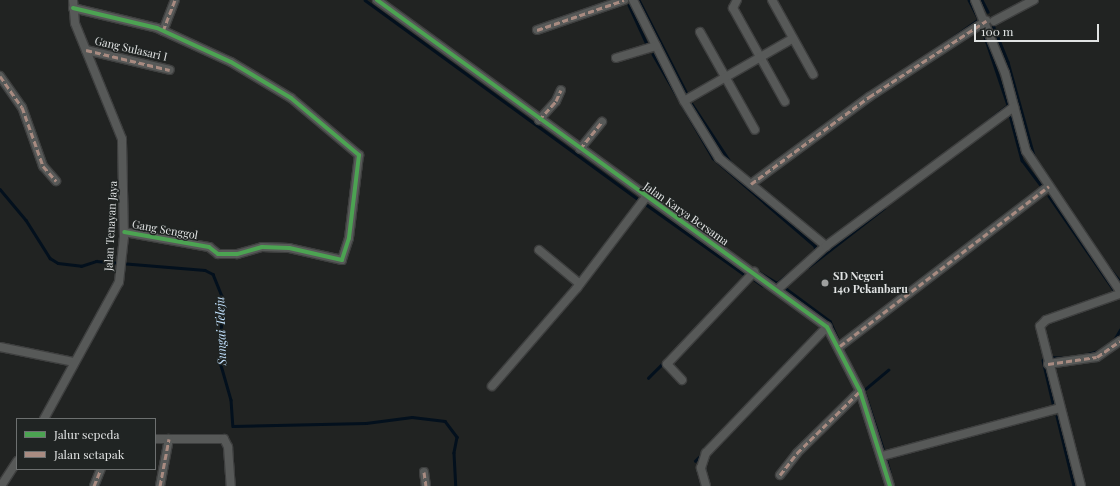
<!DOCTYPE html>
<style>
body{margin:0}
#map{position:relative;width:1120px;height:486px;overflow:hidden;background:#212322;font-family:"Playfair Display",serif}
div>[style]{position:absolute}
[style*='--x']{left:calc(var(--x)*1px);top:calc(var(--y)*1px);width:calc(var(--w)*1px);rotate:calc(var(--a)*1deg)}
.stream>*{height:2.5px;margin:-1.25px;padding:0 1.25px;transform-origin:1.25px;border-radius:1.25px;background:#03101d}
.roads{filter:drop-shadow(1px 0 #3e3f3f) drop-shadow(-1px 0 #3e3f3f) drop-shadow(0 1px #3e3f3f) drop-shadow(0 -1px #3e3f3f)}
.minor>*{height:8px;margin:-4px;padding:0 4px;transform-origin:4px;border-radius:4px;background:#575958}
.quiet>*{height:3px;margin-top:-1.5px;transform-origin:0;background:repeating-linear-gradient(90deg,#a88b81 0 6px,transparent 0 9px)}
.cycleway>*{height:4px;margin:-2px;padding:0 2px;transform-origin:2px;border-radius:2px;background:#4ca352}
.dots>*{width:11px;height:11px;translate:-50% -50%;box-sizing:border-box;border:2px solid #202423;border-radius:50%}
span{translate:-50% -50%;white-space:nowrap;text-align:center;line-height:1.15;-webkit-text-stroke:3px #202423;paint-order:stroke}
.street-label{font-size:11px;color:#e1e3e3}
.poi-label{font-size:11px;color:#e1e3e3;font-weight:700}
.left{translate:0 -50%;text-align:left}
.water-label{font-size:12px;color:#c2e1fe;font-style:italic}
.legend{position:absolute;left:16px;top:418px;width:140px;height:52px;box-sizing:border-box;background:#202423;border:1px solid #6d7070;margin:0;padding:5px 7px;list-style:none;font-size:12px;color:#e1e3e3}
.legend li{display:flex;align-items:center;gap:8px;height:20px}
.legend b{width:20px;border:1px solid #6d7070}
.scale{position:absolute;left:974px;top:24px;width:125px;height:18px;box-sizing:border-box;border:2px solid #e1e3e3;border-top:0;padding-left:5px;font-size:12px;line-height:14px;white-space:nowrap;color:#e1e3e3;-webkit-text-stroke:3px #202423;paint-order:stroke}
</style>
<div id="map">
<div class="stream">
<i style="--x:365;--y:0;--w:336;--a:36.1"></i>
<i style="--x:639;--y:0;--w:103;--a:62.9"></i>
<i style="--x:969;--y:0;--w:20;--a:63"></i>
<i style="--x:982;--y:0;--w:13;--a:63"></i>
<i style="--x:629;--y:5;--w:41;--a:65.3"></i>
<i style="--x:993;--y:25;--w:40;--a:68"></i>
<i style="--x:1008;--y:62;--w:98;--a:74.5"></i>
<i style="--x:983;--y:31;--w:78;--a:71.3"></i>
<i style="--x:942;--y:45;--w:45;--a:-35.1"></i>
<i style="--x:653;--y:54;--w:120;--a:60"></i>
<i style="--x:713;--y:158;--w:135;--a:40.8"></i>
<i style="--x:815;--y:246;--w:6;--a:81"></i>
<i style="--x:692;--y:104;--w:71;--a:56.5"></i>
<i style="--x:1010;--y:115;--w:47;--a:75.1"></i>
<i style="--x:1022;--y:160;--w:35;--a:53"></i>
<i style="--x:967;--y:137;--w:52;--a:-38"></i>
<i style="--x:0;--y:189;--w:40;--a:50"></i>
<i style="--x:26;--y:220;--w:45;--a:57.7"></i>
<i style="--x:50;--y:258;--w:9;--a:32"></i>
<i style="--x:58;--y:263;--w:23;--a:7"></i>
<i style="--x:81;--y:266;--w:16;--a:-18"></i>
<i style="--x:96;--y:261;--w:109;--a:4.7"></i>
<i style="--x:205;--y:270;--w:9;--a:27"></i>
<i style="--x:213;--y:274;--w:24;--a:68"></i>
<i style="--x:222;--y:296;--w:69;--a:90.8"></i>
<i style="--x:221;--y:365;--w:36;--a:74"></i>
<i style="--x:231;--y:400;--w:26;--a:86"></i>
<i style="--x:233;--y:426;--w:133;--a:-1.3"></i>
<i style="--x:366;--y:423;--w:46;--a:-7.4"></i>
<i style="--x:412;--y:417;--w:33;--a:7"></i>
<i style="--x:445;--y:421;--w:20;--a:53"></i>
<i style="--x:457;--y:437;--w:16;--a:101"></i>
<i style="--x:454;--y:453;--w:33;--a:87"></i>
<i style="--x:894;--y:191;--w:59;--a:-36.1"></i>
<i style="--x:1049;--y:196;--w:114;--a:55.3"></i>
<i style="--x:647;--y:205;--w:124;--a:35.5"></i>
<i style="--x:1107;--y:265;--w:21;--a:51"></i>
<i style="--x:749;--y:266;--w:33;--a:31"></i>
<i style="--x:777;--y:283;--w:21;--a:-39"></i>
<i style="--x:808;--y:267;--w:96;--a:-37.8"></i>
<i style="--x:755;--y:280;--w:9;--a:36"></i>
<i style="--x:784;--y:287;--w:57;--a:36.5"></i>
<i style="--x:830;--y:321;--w:20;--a:66"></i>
<i style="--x:1113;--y:342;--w:14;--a:-60"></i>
<i style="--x:844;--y:351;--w:12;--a:66"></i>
<i style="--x:1084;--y:355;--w:19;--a:-16"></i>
<i style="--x:1050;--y:357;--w:17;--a:3"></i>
<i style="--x:1043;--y:360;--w:44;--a:76.9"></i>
<i style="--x:648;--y:378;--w:25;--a:-45"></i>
<i style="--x:863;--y:391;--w:33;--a:-40"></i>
<i style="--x:865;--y:393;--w:58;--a:71.9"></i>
<i style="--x:1057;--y:416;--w:72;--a:76.3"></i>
<i style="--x:695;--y:461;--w:11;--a:-45"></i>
<i style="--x:887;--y:461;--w:11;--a:75"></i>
</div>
<div class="roads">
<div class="minor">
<i style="--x:377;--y:0;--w:556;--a:36"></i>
<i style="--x:827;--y:327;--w:72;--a:62.7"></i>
<i style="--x:860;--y:391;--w:100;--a:72.5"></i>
<i style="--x:633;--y:0;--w:113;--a:63.2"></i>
<i style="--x:684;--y:101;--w:67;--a:58.4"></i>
<i style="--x:719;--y:158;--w:139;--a:39.4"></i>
<i style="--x:737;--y:0;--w:9;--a:117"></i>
<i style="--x:733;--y:8;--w:107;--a:61"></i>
<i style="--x:772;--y:0;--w:85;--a:61"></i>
<i style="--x:975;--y:0;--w:79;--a:67.7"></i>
<i style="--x:1005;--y:73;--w:81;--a:74.9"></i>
<i style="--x:1026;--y:151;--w:169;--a:56.1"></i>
<i style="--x:73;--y:8;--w:86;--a:13.4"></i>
<i style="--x:157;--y:28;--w:81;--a:24.7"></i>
<i style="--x:231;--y:62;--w:70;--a:31"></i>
<i style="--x:291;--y:98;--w:89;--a:40"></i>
<i style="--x:359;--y:155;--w:84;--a:96.9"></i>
<i style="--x:349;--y:238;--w:23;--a:108"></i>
<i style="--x:342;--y:260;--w:54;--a:-167.2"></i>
<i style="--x:289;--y:248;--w:27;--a:-178"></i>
<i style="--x:262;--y:247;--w:26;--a:164"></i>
<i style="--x:237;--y:254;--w:19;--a:180"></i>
<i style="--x:218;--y:254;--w:11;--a:-142"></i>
<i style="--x:209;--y:247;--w:86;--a:-170"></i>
<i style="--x:994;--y:21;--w:45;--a:-27.7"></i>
<i style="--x:537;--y:30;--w:92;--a:-19"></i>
<i style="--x:163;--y:31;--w:33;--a:-69"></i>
<i style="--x:700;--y:32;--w:112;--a:60.7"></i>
<i style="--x:86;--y:50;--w:86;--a:13.4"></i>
<i style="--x:616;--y:58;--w:42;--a:-16.7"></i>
<i style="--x:0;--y:76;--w:38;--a:55"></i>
<i style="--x:22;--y:107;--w:63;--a:70.4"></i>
<i style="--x:43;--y:166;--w:20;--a:49"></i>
<i style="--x:684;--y:101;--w:125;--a:-29.9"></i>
<i style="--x:539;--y:120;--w:25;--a:-48"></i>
<i style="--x:556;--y:101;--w:12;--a:-66"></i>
<i style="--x:580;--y:149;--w:35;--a:-51"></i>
<i style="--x:751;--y:184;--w:147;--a:-36.4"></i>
<i style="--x:869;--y:97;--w:140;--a:-33"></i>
<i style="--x:539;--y:250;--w:53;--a:39.7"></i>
<i style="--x:778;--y:289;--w:64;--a:-41.9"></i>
<i style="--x:826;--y:246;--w:234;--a:-36.5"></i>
<i style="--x:840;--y:346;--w:263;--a:-37.4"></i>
<i style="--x:0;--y:347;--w:76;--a:11.5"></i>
<i style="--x:1048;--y:364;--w:49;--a:-8.1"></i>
<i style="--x:1097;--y:357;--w:28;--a:-35"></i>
<i style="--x:682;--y:380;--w:22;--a:-133"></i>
<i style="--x:667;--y:364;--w:127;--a:-46.6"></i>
<i style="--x:492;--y:386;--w:130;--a:-49.1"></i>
<i style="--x:577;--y:288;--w:114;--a:-52.8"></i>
<i style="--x:44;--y:419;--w:156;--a:-61.3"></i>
<i style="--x:119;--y:282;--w:45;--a:-83.7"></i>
<i style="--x:124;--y:237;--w:98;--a:-91.2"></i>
<i style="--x:122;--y:139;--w:125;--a:-112.1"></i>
<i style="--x:75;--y:23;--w:23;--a:-95"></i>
<i style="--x:155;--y:439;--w:69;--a:0"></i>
<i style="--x:224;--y:439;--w:9;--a:63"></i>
<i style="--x:228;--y:447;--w:39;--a:86"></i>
<i style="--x:882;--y:456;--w:184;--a:-15.1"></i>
<i style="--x:424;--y:472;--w:14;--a:82"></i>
<i style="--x:780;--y:475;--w:28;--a:-52"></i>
<i style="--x:797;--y:453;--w:88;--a:-44.5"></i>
<i style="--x:1;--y:486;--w:30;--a:-57"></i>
<i style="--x:94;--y:486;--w:18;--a:-68"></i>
<i style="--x:160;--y:486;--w:48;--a:-79.2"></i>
<i style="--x:706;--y:486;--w:19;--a:-106"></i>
<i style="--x:701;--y:468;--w:16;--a:-72"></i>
<i style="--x:706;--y:453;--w:175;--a:-46.2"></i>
<i style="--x:1081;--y:486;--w:165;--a:-104.4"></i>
<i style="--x:1040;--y:326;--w:8;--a:-45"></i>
<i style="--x:1046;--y:320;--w:78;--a:-19.4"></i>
</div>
</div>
<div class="quiet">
<i style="--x:537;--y:30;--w:92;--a:-19"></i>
<i style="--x:163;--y:31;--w:33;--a:-69"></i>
<i style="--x:86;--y:50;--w:86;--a:13.4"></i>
<i style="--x:0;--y:76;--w:38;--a:55"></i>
<i style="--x:22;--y:107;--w:63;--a:70.4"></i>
<i style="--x:43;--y:166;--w:20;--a:49"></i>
<i style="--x:539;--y:120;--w:25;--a:-48"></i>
<i style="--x:556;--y:101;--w:12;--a:-66"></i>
<i style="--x:580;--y:149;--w:35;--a:-51"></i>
<i style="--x:751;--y:184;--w:147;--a:-36.4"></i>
<i style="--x:869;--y:97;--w:140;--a:-33"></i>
<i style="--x:840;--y:346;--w:263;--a:-37.4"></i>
<i style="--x:1048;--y:364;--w:49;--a:-8.1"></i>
<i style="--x:1097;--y:357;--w:28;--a:-35"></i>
<i style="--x:424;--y:472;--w:14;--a:82"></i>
<i style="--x:780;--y:475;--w:28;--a:-52"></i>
<i style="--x:797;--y:453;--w:88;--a:-44.5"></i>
<i style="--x:94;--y:486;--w:18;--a:-68"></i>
<i style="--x:160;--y:486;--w:48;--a:-79.2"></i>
</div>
<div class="cycleway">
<i style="--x:377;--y:0;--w:556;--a:36"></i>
<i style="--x:827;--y:327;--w:72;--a:62.7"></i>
<i style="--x:860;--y:391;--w:100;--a:72.5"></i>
<i style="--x:73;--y:8;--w:86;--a:13.4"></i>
<i style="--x:157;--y:28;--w:81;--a:24.7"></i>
<i style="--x:231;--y:62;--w:70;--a:31"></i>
<i style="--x:291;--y:98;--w:89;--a:40"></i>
<i style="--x:359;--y:155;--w:84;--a:96.9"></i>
<i style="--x:349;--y:238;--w:23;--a:108"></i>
<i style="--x:342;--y:260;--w:54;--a:-167.2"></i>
<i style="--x:289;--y:248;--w:27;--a:-178"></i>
<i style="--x:262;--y:247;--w:26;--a:164"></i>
<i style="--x:237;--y:254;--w:19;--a:180"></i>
<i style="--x:218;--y:254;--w:11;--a:-142"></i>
<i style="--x:209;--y:247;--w:86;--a:-170"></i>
</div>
<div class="dots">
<i style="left:825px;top:283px;background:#9ea09f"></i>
</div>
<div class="street-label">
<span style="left:131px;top:49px;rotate:13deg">Gang Sulasari I</span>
<span style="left:686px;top:214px;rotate:35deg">Jalan Karya Bersama</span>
<span style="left:111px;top:226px;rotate:-87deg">Jalan Tenayan Jaya</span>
<span style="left:165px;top:230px;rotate:10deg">Gang Senggol</span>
</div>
<div class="poi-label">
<span class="left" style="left:833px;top:283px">SD Negeri<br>140 Pekanbaru</span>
</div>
<div class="water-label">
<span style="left:221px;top:331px;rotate:-92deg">Sungai Teleju</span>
</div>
<ul class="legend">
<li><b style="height:5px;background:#4ca352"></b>Jalur sepeda</li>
<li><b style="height:5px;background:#a88b81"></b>Jalan setapak</li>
</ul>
<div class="scale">100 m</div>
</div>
